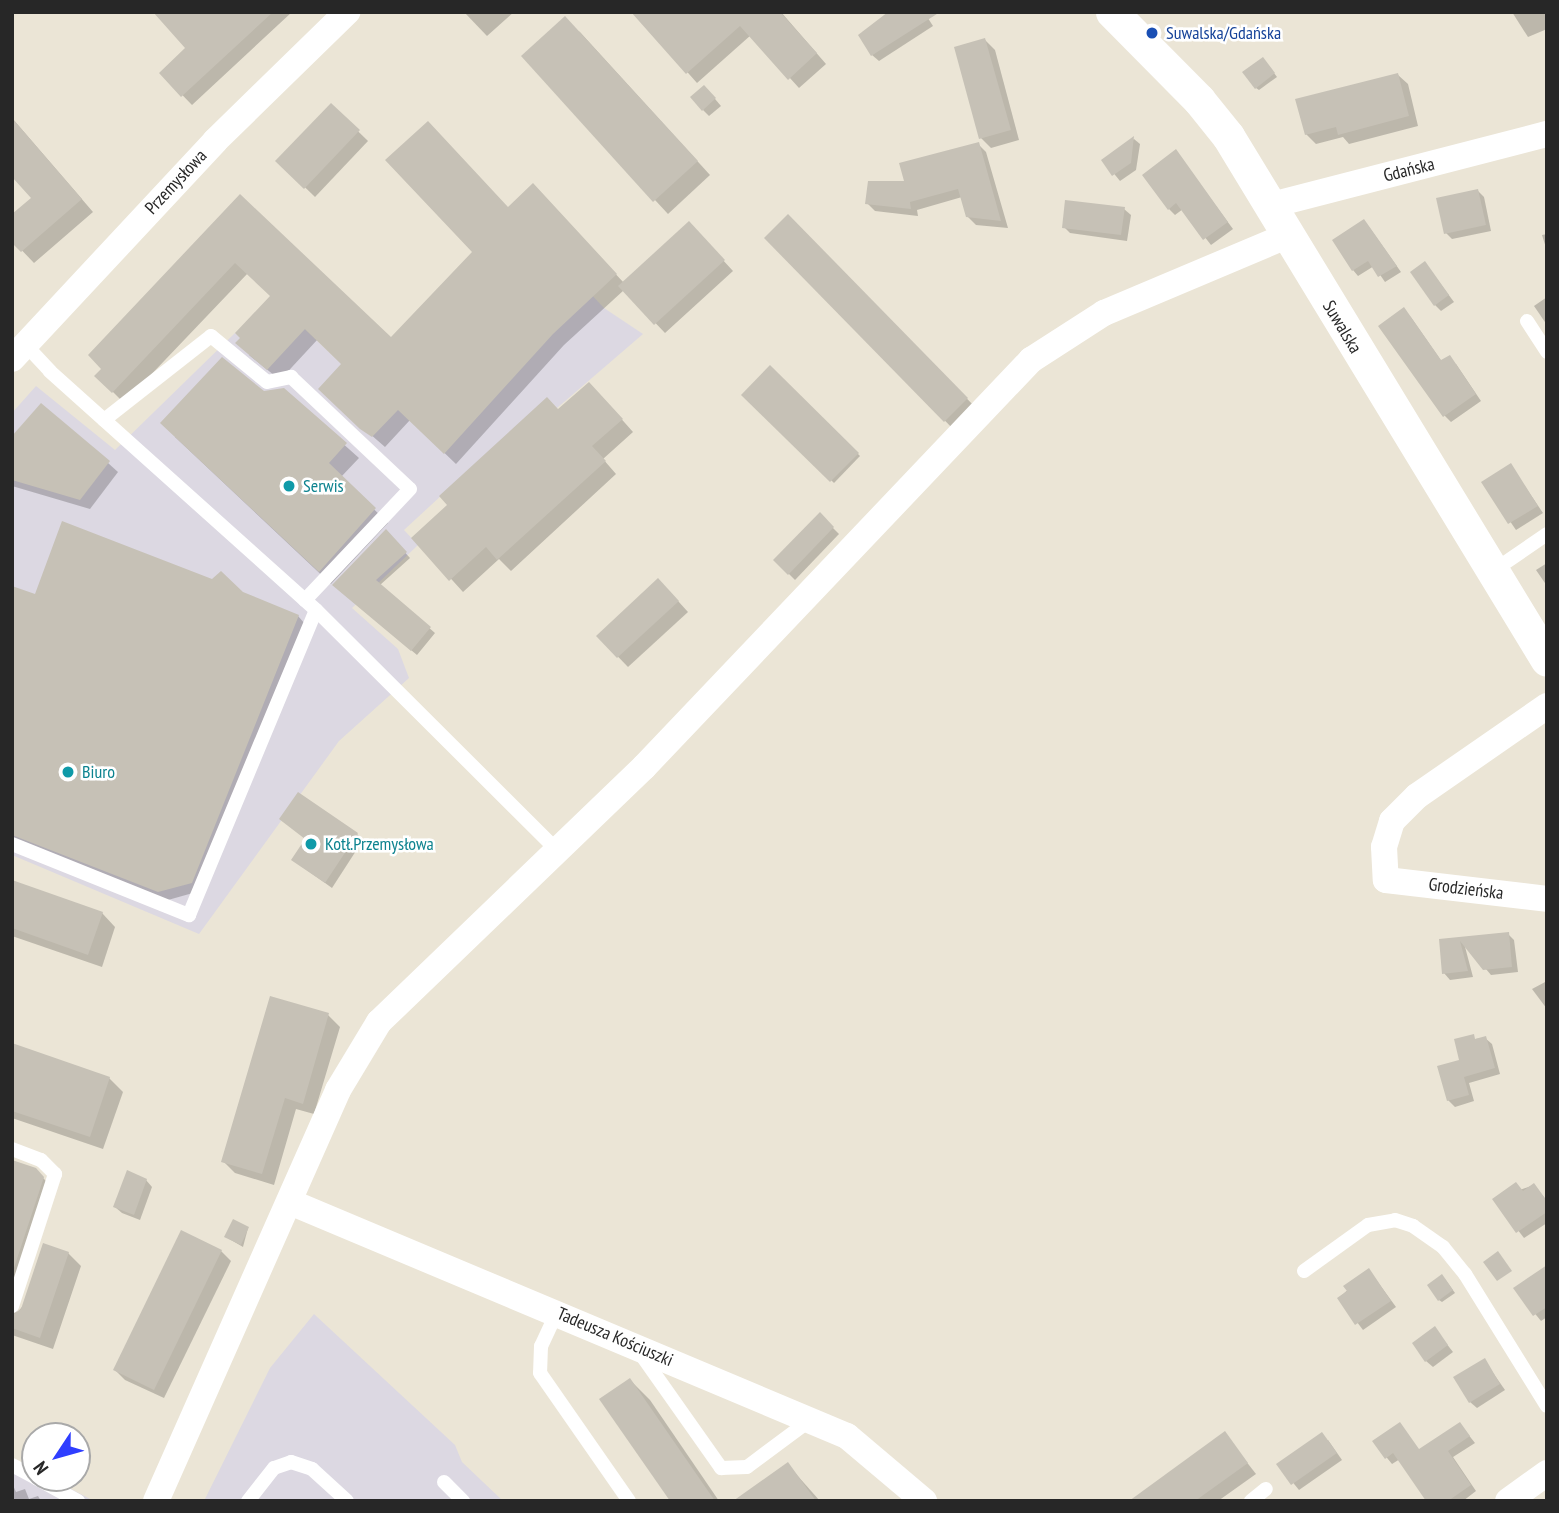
<!DOCTYPE html>
<meta charset="utf-8">
<style>
body{margin:0}
#map{position:relative;width:1559px;height:1513px;overflow:hidden;background:#ebe5d6;font-family:"PT Sans Narrow",sans-serif}
div>[style]{position:absolute}
[style*='--x']{left:calc(var(--x)*1px);top:calc(var(--y)*1px);width:calc(var(--w)*1px);rotate:calc(var(--a)*1deg)}
.industrial>*{inset:0;background:#dcd8e2}
.shadow>*{inset:0;background:#0003}
.building>*{inset:0;background:#c6c1b6}
.service>*{height:14px;margin:-7px;padding:0 7px;transform-origin:7px;border-radius:7px;background:#fff}
.minor>*{height:26px;margin:-13px;padding:0 13px;transform-origin:13px;border-radius:13px;background:#fff}
.tertiary>*{height:33px;margin:-16.5px;padding:0 16.5px;transform-origin:16.5px;border-radius:16.5px;background:#fff}
.dots>*{width:19px;height:19px;translate:-50% -50%;box-sizing:border-box;border:4px solid #fff;border-radius:50%}
span{translate:-50% -50%;white-space:nowrap;text-align:center;line-height:1.15;-webkit-text-stroke:5px #fff;paint-order:stroke}
.transit-label{font-size:18px;color:#164399}
.left{translate:0 -50%;text-align:left}
.street-label{font-size:18px;color:#272727}
.culture-label{font-size:18px;color:#0d838f}
.frame{position:absolute;inset:0;border:14px solid #272727;pointer-events:none}
.north{position:absolute;left:21px;top:1422px;width:70px;height:70px;box-sizing:border-box;background:#fff;border:2px solid #a9a9a9;border-radius:50%;rotate:234deg;font-size:19px;font-weight:700;line-height:28px;text-align:center;color:#272727}
.north::after{content:'';display:block;margin:auto;width:24px;height:32px;background:#2f3eff;clip-path:polygon(50% 0,100% 100%,50% 72%,0 100%)}
</style>
<div id="map">
<div class="industrial">
<i style="clip-path:polygon(537px 237px,604px 308px,643px 334px,557px 408px,547px 398px,404px 530px,418px 545px,352px 608px,398px 649px,409px 678px,339px 741px,199px 934px,12px 855px,12px 413px,36px 386px,115px 450px,235px 333px,258px 355px,293px 318px,383px 403px)"></i>
<i style="clip-path:polygon(314px 1314px,455px 1445px,462px 1462px,503px 1501px,204px 1501px,270px 1368px)"></i>
<i style="clip-path:polygon(12px 1459px,50px 1478px,94px 1501px,12px 1501px)"></i>
</div>
<div class="shadow">
<i style="clip-path:polygon(155px 12px,292px 12px,192px 105px,161px 73px,188px 48px)"></i>
<i style="clip-path:polygon(464px 12px,514px 12px,487px 36px)"></i>
<i style="clip-path:polygon(634px 12px,781px 12px,826px 64px,799px 88px,751px 35px,697px 83px)"></i>
<i style="clip-path:polygon(924px 12px,933px 26px,879px 61px,872px 55px)"></i>
<i style="clip-path:polygon(1512px 12px,1547px 12px,1547px 29px,1528px 37px)"></i>
<i style="clip-path:polygon(579px 31px,710px 175px,668px 214px,655px 200px)"></i>
<i style="clip-path:polygon(985px 40px,995px 50px,1019px 140px,991px 148px,981px 138px)"></i>
<i style="clip-path:polygon(1265px 61px,1277px 77px,1259px 90px,1256px 88px)"></i>
<i style="clip-path:polygon(1398px 75px,1408px 84px,1418px 126px,1349px 144px,1343px 137px,1316px 144px,1306px 134px)"></i>
<i style="clip-path:polygon(710px 93px,721px 106px,709px 116px,703px 110px)"></i>
<i style="clip-path:polygon(331px 105px,368px 141px,315px 197px,278px 161px)"></i>
<i style="clip-path:polygon(12px 118px,93px 212px,34px 263px,12px 240px,33px 198px,12px 174px)"></i>
<i style="clip-path:polygon(1134px 139px,1140px 144px,1136px 170px,1120px 181px,1103px 160px)"></i>
<i style="clip-path:polygon(978px 144px,986px 152px,1008px 228px,976px 225px,968px 217px,962px 197px,917px 210px,918px 216px,875px 211px,867px 203px)"></i>
<i style="clip-path:polygon(1176px 152px,1233px 229px,1211px 245px,1183px 209px,1175px 215px,1169px 209px)"></i>
<i style="clip-path:polygon(1478px 191px,1484px 197px,1491px 231px,1452px 239px,1446px 233px)"></i>
<i style="clip-path:polygon(240px 197px,391px 340px,474px 253px,508px 209px,544px 197px,624px 283px,698px 233px,733px 271px,665px 333px,624px 290px,564px 345px,456px 464px,410px 420px,385px 447px,331px 400px,343px 364px,318px 339px,280px 380px,249px 355px,272px 296px,248px 273px,124px 403px,97px 376px)"></i>
<i style="clip-path:polygon(1124px 209px,1131px 215px,1127px 241px,1070px 233px,1064px 227px)"></i>
<i style="clip-path:polygon(788px 216px,980px 412px,958px 434px,766px 238px)"></i>
<i style="clip-path:polygon(1369px 227px,1401px 272px,1385px 282px,1374px 266px,1358px 276px,1353px 270px)"></i>
<i style="clip-path:polygon(1547px 234px,1547px 251px,1542px 235px)"></i>
<i style="clip-path:polygon(1425px 263px,1454px 302px,1441px 311px,1435px 305px)"></i>
<i style="clip-path:polygon(1547px 297px,1547px 325px,1534px 306px)"></i>
<i style="clip-path:polygon(1410px 316px,1442px 362px,1456px 364px,1481px 401px,1451px 422px,1445px 416px)"></i>
<i style="clip-path:polygon(770px 368px,860px 456px,834px 483px,744px 395px)"></i>
<i style="clip-path:polygon(283px 390px,359px 458px,341px 477px,388px 523px,331px 584px,175px 437px,264px 393px)"></i>
<i style="clip-path:polygon(601px 396px,633px 432px,603px 459px,616px 474px,511px 571px,499px 559px,463px 592px,414px 538px)"></i>
<i style="clip-path:polygon(12px 439px,108px 463px,118px 472px,90px 509px,12px 486px)"></i>
<i style="clip-path:polygon(1511px 466px,1543px 513px,1516px 530px,1484px 483px)"></i>
<i style="clip-path:polygon(820px 515px,839px 534px,795px 580px,775px 560px)"></i>
<i style="clip-path:polygon(390px 536px,410px 558px,380px 585px,435px 633px,417px 655px,339px 590px)"></i>
<i style="clip-path:polygon(1547px 563px,1547px 586px,1536px 570px)"></i>
<i style="clip-path:polygon(12px 587px,36px 596px,242px 594px,298px 616px,306px 625px,200px 891px,168px 900px,12px 839px)"></i>
<i style="clip-path:polygon(668px 590px,688px 612px,628px 667px,598px 636px)"></i>
<i style="clip-path:polygon(357px 834px,363px 840px,332px 888px,293px 860px)"></i>
<i style="clip-path:polygon(12px 882px,102px 913px,115px 927px,102px 967px,12px 936px)"></i>
<i style="clip-path:polygon(1508px 934px,1514px 940px,1518px 972px,1491px 975px,1464px 943px,1473px 977px,1450px 980px,1444px 973px,1440px 941px)"></i>
<i style="clip-path:polygon(1547px 981px,1547px 1009px,1532px 989px)"></i>
<i style="clip-path:polygon(328px 1015px,340px 1027px,314px 1114px,296px 1109px,274px 1185px,235px 1173px,223px 1161px)"></i>
<i style="clip-path:polygon(1485px 1038px,1492px 1044px,1500px 1074px,1469px 1083px,1474px 1101px,1455px 1107px,1448px 1100px,1461px 1061px,1456px 1041px)"></i>
<i style="clip-path:polygon(12px 1045px,109px 1078px,123px 1092px,103px 1149px,12px 1118px)"></i>
<i style="clip-path:polygon(12px 1162px,35px 1170px,56px 1191px,16px 1314px,68px 1253px,81px 1266px,53px 1349px,12px 1335px)"></i>
<i style="clip-path:polygon(146px 1180px,152px 1187px,140px 1220px,122px 1213px,115px 1207px)"></i>
<i style="clip-path:polygon(1534px 1185px,1547px 1201px,1547px 1223px,1524px 1238px,1494px 1199px)"></i>
<i style="clip-path:polygon(248px 1228px,243px 1247px,226px 1237px)"></i>
<i style="clip-path:polygon(221px 1251px,231px 1261px,164px 1398px,125px 1380px,115px 1370px)"></i>
<i style="clip-path:polygon(1369px 1270px,1396px 1307px,1363px 1330px,1339px 1298px)"></i>
<i style="clip-path:polygon(1445px 1279px,1455px 1293px,1442px 1302px,1439px 1300px)"></i>
<i style="clip-path:polygon(1547px 1279px,1547px 1317px,1541px 1321px,1520px 1295px)"></i>
<i style="clip-path:polygon(1435px 1329px,1453px 1352px,1433px 1367px,1426px 1361px)"></i>
<i style="clip-path:polygon(1484px 1360px,1505px 1390px,1477px 1408px,1470px 1402px)"></i>
<i style="clip-path:polygon(630px 1380px,650px 1400px,719px 1501px,672px 1501px)"></i>
<i style="clip-path:polygon(1460px 1424px,1475px 1443px,1453px 1457px,1476px 1491px,1463px 1501px,1428px 1501px,1400px 1459px,1392px 1464px,1374px 1442px,1420px 1451px)"></i>
<i style="clip-path:polygon(1224px 1433px,1256px 1474px,1218px 1501px,1131px 1501px)"></i>
<i style="clip-path:polygon(1328px 1440px,1342px 1460px,1299px 1490px,1278px 1464px)"></i>
<i style="clip-path:polygon(788px 1465px,820px 1501px,736px 1501px)"></i>
<i style="clip-path:polygon(12px 1483px,16px 1492px,25px 1489px,29px 1499px,38px 1496px,41px 1501px,12px 1501px)"></i>
</div>
<div class="building">
<i style="clip-path:polygon(153px 12px,273px 12px,181px 97px,159px 73px,185px 48px)"></i>
<i style="clip-path:polygon(631px 12px,780px 12px,817px 53px,788px 80px,740px 26px,686px 74px)"></i>
<i style="clip-path:polygon(888px 12px,940px 12px,871px 56px,858px 35px)"></i>
<i style="clip-path:polygon(565px 16px,698px 161px,653px 202px,521px 56px)"></i>
<i style="clip-path:polygon(985px 38px,1011px 130px,979px 139px,954px 47px)"></i>
<i style="clip-path:polygon(1263px 57px,1275px 73px,1255px 89px,1242px 72px)"></i>
<i style="clip-path:polygon(1398px 73px,1409px 116px,1338px 135px,1336px 127px,1305px 135px,1295px 99px)"></i>
<i style="clip-path:polygon(704px 85px,716px 98px,702px 111px,690px 97px)"></i>
<i style="clip-path:polygon(331px 103px,360px 130px,304px 189px,275px 161px)"></i>
<i style="clip-path:polygon(12px 118px,82px 199px,21px 252px,12px 243px,12px 214px,31px 198px,12px 177px)"></i>
<i style="clip-path:polygon(428px 121px,508px 207px,533px 183px,617px 274px,553px 334px,444px 454px,398px 410px,372px 437px,360px 429px,318px 389px,341px 364px,305px 329px,267px 370px,235px 343px,240px 338px,235px 333px,270px 296px,235px 263px,112px 393px,94px 376px,101px 369px,88px 355px,240px 194px,391px 337px,472px 252px,385px 160px)"></i>
<i style="clip-path:polygon(1134px 136px,1131px 163px,1112px 176px,1101px 160px)"></i>
<i style="clip-path:polygon(979px 142px,1001px 221px,966px 217px,958px 189px,910px 202px,911px 209px,865px 204px,868px 181px,904px 181px,899px 163px)"></i>
<i style="clip-path:polygon(1176px 149px,1228px 222px,1203px 240px,1176px 203px,1168px 210px,1142px 175px)"></i>
<i style="clip-path:polygon(1478px 189px,1486px 225px,1444px 234px,1436px 198px)"></i>
<i style="clip-path:polygon(1065px 200px,1125px 207px,1121px 235px,1062px 228px)"></i>
<i style="clip-path:polygon(788px 214px,968px 398px,944px 422px,764px 238px)"></i>
<i style="clip-path:polygon(1364px 219px,1397px 266px,1378px 277px,1368px 261px,1352px 271px,1332px 240px)"></i>
<i style="clip-path:polygon(689px 221px,725px 260px,654px 325px,618px 286px)"></i>
<i style="clip-path:polygon(1425px 261px,1449px 295px,1434px 306px,1410px 272px)"></i>
<i style="clip-path:polygon(1404px 307px,1441px 360px,1450px 355px,1476px 394px,1443px 417px,1378px 326px)"></i>
<i style="clip-path:polygon(222px 357px,264px 391px,284px 388px,347px 443px,329px 463px,376px 508px,319px 572px,160px 423px)"></i>
<i style="clip-path:polygon(770px 365px,859px 453px,830px 482px,741px 395px)"></i>
<i style="clip-path:polygon(589px 382px,623px 419px,592px 446px,606px 461px,497px 560px,486px 547px,449px 581px,411px 538px,447px 505px,439px 496px,547px 397px,558px 409px)"></i>
<i style="clip-path:polygon(41px 403px,110px 461px,80px 500px,12px 480px,12px 436px)"></i>
<i style="clip-path:polygon(1511px 463px,1538px 506px,1508px 524px,1481px 482px)"></i>
<i style="clip-path:polygon(820px 512px,834px 527px,788px 575px,773px 560px)"></i>
<i style="clip-path:polygon(62px 521px,212px 579px,221px 571px,243px 592px,299px 615px,192px 883px,158px 892px,12px 835px,12px 586px,35px 594px)"></i>
<i style="clip-path:polygon(386px 529px,407px 552px,376px 580px,431px 627px,411px 651px,332px 585px)"></i>
<i style="clip-path:polygon(658px 578px,679px 601px,617px 658px,596px 636px)"></i>
<i style="clip-path:polygon(298px 792px,358px 833px,325px 883px,291px 860px,305px 839px,279px 819px)"></i>
<i style="clip-path:polygon(12px 880px,103px 912px,88px 955px,12px 928px)"></i>
<i style="clip-path:polygon(1509px 932px,1512px 967px,1483px 970px,1460px 941px,1468px 971px,1442px 974px,1439px 939px)"></i>
<i style="clip-path:polygon(270px 996px,329px 1013px,303px 1104px,285px 1098px,262px 1174px,221px 1162px)"></i>
<i style="clip-path:polygon(1474px 1034px,1475px 1039px,1486px 1036px,1495px 1068px,1464px 1077px,1469px 1095px,1447px 1101px,1437px 1066px,1459px 1060px,1454px 1039px)"></i>
<i style="clip-path:polygon(12px 1043px,110px 1077px,90px 1137px,12px 1111px)"></i>
<i style="clip-path:polygon(12px 1160px,36px 1168px,44px 1177px,12px 1274px)"></i>
<i style="clip-path:polygon(127px 1170px,147px 1179px,134px 1215px,113px 1207px)"></i>
<i style="clip-path:polygon(1516px 1182px,1523px 1191px,1534px 1183px,1547px 1201px,1547px 1212px,1516px 1233px,1492px 1199px)"></i>
<i style="clip-path:polygon(233px 1219px,249px 1227px,241px 1245px,224px 1237px)"></i>
<i style="clip-path:polygon(181px 1230px,222px 1250px,154px 1390px,113px 1370px)"></i>
<i style="clip-path:polygon(43px 1243px,69px 1252px,40px 1338px,12px 1328px,12px 1315px,21px 1309px)"></i>
<i style="clip-path:polygon(1498px 1251px,1512px 1271px,1497px 1281px,1483px 1262px)"></i>
<i style="clip-path:polygon(1547px 1265px,1547px 1307px,1533px 1316px,1513px 1288px)"></i>
<i style="clip-path:polygon(1369px 1268px,1391px 1301px,1355px 1325px,1337px 1298px,1347px 1291px,1343px 1286px)"></i>
<i style="clip-path:polygon(1442px 1274px,1453px 1290px,1438px 1301px,1427px 1285px)"></i>
<i style="clip-path:polygon(1435px 1326px,1448px 1345px,1425px 1362px,1412px 1343px)"></i>
<i style="clip-path:polygon(1485px 1358px,1500px 1384px,1469px 1403px,1453px 1377px)"></i>
<i style="clip-path:polygon(630px 1378px,715px 1501px,670px 1501px,599px 1399px)"></i>
<i style="clip-path:polygon(1400px 1422px,1419px 1449px,1460px 1422px,1470px 1436px,1448px 1451px,1471px 1485px,1448px 1501px,1426px 1501px,1393px 1453px,1385px 1459px,1372px 1441px)"></i>
<i style="clip-path:polygon(1225px 1431px,1248px 1463px,1195px 1501px,1129px 1501px)"></i>
<i style="clip-path:polygon(1322px 1432px,1337px 1453px,1291px 1485px,1276px 1464px)"></i>
<i style="clip-path:polygon(788px 1462px,816px 1501px,733px 1501px)"></i>
</div>
<div class="service">
<i style="--x:1527;--y:321;--w:37;--a:57"></i>
<i style="--x:104;--y:420;--w:136;--a:-38.1"></i>
<i style="--x:211;--y:336;--w:72;--a:39.4"></i>
<i style="--x:267;--y:382;--w:25;--a:-12"></i>
<i style="--x:291;--y:377;--w:163;--a:43.3"></i>
<i style="--x:410;--y:489;--w:153;--a:133.4"></i>
<i style="--x:1493;--y:571;--w:65;--a:-34.4"></i>
<i style="--x:316;--y:610;--w:343;--a:44.9"></i>
<i style="--x:12;--y:844;--w:191;--a:21.9"></i>
<i style="--x:189;--y:915;--w:330;--a:-67.4"></i>
<i style="--x:316;--y:610;--w:358;--a:-138.1"></i>
<i style="--x:50;--y:371;--w:37;--a:-133"></i>
<i style="--x:12;--y:1149;--w:31;--a:21"></i>
<i style="--x:41;--y:1160;--w:20;--a:45"></i>
<i style="--x:55;--y:1174;--w:139;--a:108"></i>
<i style="--x:1304;--y:1271;--w:79;--a:-35.7"></i>
<i style="--x:1368;--y:1225;--w:27;--a:-10"></i>
<i style="--x:1395;--y:1220;--w:19;--a:18"></i>
<i style="--x:1413;--y:1226;--w:37;--a:35"></i>
<i style="--x:1443;--y:1247;--w:35;--a:51"></i>
<i style="--x:1465;--y:1274;--w:155;--a:58.2"></i>
<i style="--x:557;--y:1312;--w:38;--a:115"></i>
<i style="--x:541;--y:1346;--w:27;--a:92"></i>
<i style="--x:540;--y:1373;--w:156;--a:55.2"></i>
<i style="--x:640;--y:1353;--w:141;--a:54.8"></i>
<i style="--x:721;--y:1468;--w:26;--a:-2"></i>
<i style="--x:747;--y:1467;--w:79;--a:-36.7"></i>
<i style="--x:12;--y:1465;--w:26;--a:28"></i>
<i style="--x:36;--y:1478;--w:48;--a:28.7"></i>
<i style="--x:444;--y:1482;--w:27;--a:45"></i>
<i style="--x:248;--y:1501;--w:42;--a:-51.8"></i>
<i style="--x:274;--y:1468;--w:18;--a:-19"></i>
<i style="--x:291;--y:1462;--w:22;--a:18"></i>
<i style="--x:312;--y:1469;--w:47;--a:42.4"></i>
<i style="--x:1251;--y:1501;--w:19;--a:-39"></i>
</div>
<div class="minor">
<i style="--x:1272;--y:205;--w:284;--a:-14.5"></i>
<i style="--x:12;--y:359;--w:298;--a:-47"></i>
<i style="--x:215;--y:141;--w:185;--a:-44.3"></i>
<i style="--x:1547;--y:706;--w:158;--a:145.3"></i>
<i style="--x:1417;--y:796;--w:35;--a:135"></i>
<i style="--x:1392;--y:821;--w:27;--a:107"></i>
<i style="--x:1384;--y:847;--w:33;--a:87"></i>
<i style="--x:1386;--y:880;--w:162;--a:6.7"></i>
<i style="--x:290;--y:1202;--w:604;--a:22.79"></i>
<i style="--x:847;--y:1436;--w:101;--a:40.2"></i>
<i style="--x:156;--y:1501;--w:449;--a:-66.1"></i>
<i style="--x:338;--y:1090;--w:79;--a:-58.9"></i>
<i style="--x:379;--y:1022;--w:368;--a:-43.9"></i>
<i style="--x:644;--y:767;--w:562;--a:-46.44"></i>
<i style="--x:1031;--y:360;--w:87;--a:-32.8"></i>
<i style="--x:1104;--y:313;--w:201;--a:-22.9"></i>
<i style="--x:1508;--y:1501;--w:48;--a:-35.7"></i>
</div>
<div class="tertiary">
<i style="--x:1112;--y:12;--w:124;--a:45.3"></i>
<i style="--x:1199;--y:100;--w:46;--a:51.1"></i>
<i style="--x:1228;--y:136;--w:613;--a:58.67"></i>
</div>
<div class="dots">
<i style="left:1152px;top:33px;background:#1a4fb4"></i>
<i style="left:289px;top:486px;background:#0f9aa8"></i>
<i style="left:68px;top:772px;background:#0f9aa8"></i>
<i style="left:311px;top:844px;background:#0f9aa8"></i>
</div>
<div class="transit-label">
<span class="left" style="left:1166px;top:33px">Suwalska/Gdańska</span>
</div>
<div class="street-label">
<span style="left:1409px;top:170px;rotate:-14deg">Gdańska</span>
<span style="left:176px;top:182px;rotate:-47deg">Przemysłowa</span>
<span style="left:1342px;top:327px;rotate:59deg">Suwalska</span>
<span style="left:1466px;top:889px;rotate:7deg">Grodzieńska</span>
<span style="left:615px;top:1337px;rotate:23deg">Tadeusza Kościuszki</span>
</div>
<div class="culture-label">
<span class="left" style="left:303px;top:486px">Serwis</span>
<span class="left" style="left:82px;top:772px">Biuro</span>
<span class="left" style="left:325px;top:844px">Kotł.Przemysłowa</span>
</div>
<div class="frame"></div>
<div class="north">N</div>
</div>
